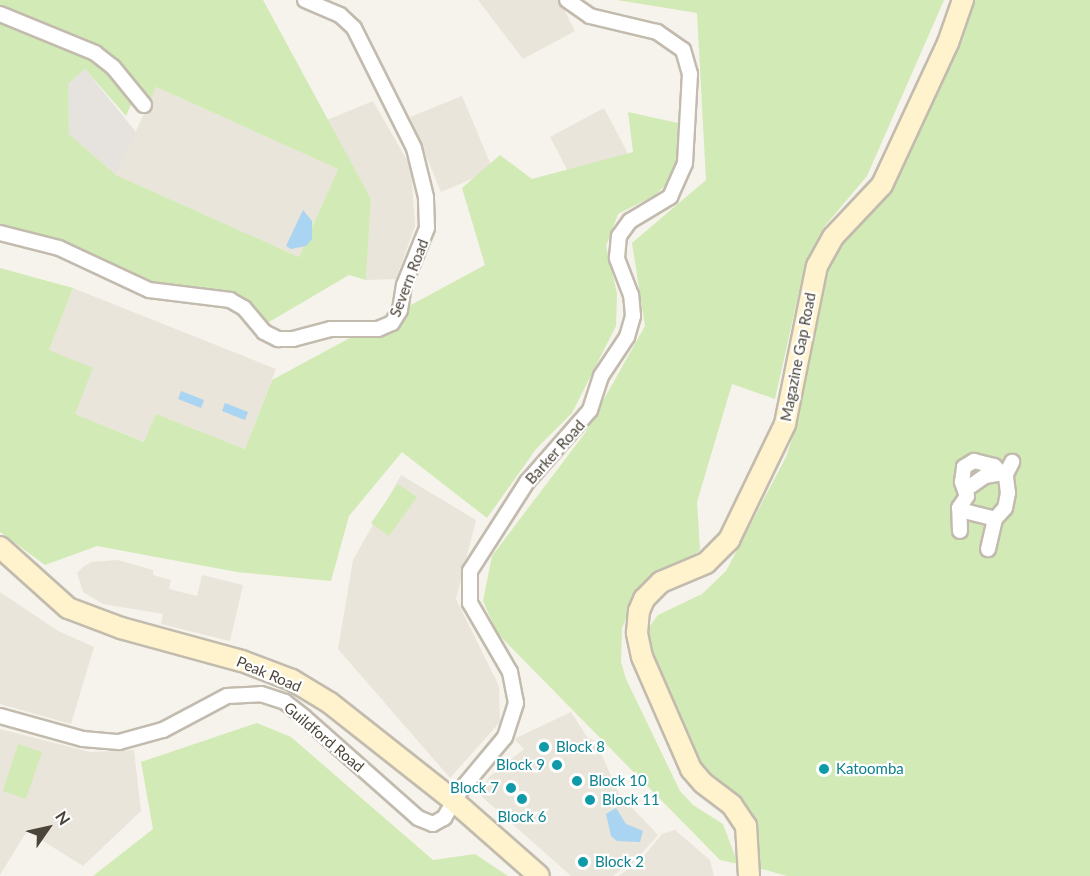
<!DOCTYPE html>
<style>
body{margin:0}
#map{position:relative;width:1090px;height:876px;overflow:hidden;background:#f6f3ec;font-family:Lato,sans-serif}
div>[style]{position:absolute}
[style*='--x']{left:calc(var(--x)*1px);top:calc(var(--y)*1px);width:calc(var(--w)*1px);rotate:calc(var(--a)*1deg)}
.residential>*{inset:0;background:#eae5da}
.industrial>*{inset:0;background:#e6e2dd}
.green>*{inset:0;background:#d2eab5}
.water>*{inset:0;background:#a9d4f2}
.roads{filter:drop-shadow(2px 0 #c2bbae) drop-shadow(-2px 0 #c2bbae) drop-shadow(0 2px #c2bbae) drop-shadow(0 -2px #c2bbae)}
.street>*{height:14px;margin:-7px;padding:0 7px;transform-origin:7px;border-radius:7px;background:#fff}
.secondary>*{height:20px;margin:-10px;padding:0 10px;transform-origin:10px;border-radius:10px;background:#fff3cd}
.dots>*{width:16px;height:16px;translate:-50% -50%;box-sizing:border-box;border:3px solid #fff;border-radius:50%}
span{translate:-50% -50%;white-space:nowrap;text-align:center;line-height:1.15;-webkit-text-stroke:4.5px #fff;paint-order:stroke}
.street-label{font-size:15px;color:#4b4439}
.culture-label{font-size:15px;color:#0d838f}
.left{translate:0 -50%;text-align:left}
.right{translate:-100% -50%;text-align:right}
.north{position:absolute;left:18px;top:798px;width:60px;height:60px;-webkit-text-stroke:4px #fff;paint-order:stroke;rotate:56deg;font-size:16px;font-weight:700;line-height:24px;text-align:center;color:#4b4439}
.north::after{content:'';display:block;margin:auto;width:21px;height:27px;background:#4b4439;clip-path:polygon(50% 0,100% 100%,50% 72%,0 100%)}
</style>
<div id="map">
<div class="residential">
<i style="clip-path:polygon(478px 0,559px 0,575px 31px,523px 59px)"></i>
<i style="clip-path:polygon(156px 87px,338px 169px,299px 257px,116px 175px)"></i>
<i style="clip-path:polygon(462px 96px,493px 170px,441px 192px,410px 117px)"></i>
<i style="clip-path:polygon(373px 101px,411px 167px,415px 226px,396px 279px,366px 280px,371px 199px,327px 120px)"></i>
<i style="clip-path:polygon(604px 108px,635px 167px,581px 196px,550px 137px)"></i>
<i style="clip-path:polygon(73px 288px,276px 369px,245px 449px,156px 414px,145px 442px,74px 414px,49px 350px)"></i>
<i style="clip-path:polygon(401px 475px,476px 520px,456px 599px,499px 686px,500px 722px,450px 778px,338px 649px,353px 560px)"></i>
<i style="clip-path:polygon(118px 560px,153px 570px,153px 575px,171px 580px,169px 589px,197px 596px,202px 575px,243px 585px,230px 641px,161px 624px,163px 614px,103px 604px,83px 592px,77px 573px,83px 567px,91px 562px)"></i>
<i style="clip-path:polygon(0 592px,58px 631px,94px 647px,71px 724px,0 704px)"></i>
<i style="clip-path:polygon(571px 712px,587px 737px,601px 744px,600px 751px,619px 794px,658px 835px,632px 864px,629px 863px,613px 876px,571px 876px,480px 795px,489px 777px,524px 749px,514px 739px)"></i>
<i style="clip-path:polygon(0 729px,90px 752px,134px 750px,141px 811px,83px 866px,27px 831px,0 875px)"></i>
<i style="clip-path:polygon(675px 830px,710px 860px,714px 876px,618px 876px,638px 863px,662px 834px)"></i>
</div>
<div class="industrial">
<i style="clip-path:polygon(85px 69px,136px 132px,116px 175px,69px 134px,68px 84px)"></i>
</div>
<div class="green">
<i style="clip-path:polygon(0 0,263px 0,371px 199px,366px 280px,349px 275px,264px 325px,245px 303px,134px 279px,65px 245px,4px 228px,0 224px,0 20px,82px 50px,109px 71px,133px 100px,126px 116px,85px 69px,68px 84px,69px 134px,116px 175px,299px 257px,338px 169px,156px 87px,149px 103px,98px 49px,9px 13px,0 8px)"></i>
<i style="clip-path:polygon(617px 0,944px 0,867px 176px,824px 227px,806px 261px,775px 399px,732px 384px,697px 502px,700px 550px,630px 610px,622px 628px,621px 662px,626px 679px,680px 791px,693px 805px,723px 824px,738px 864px,720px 860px,497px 633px,483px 601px,492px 556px,585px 433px,645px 326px,632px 243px,706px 180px,697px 13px)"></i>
<i style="clip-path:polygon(968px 0,1090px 0,1090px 876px,787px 876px,758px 868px,756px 843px,704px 775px,650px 658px,644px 634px,658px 615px,702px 594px,726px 571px,786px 457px,797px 424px,821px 287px,828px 269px)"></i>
<i style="clip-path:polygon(628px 112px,678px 123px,679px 173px,655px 195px,618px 214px,606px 246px,617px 293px,616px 326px,572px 413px,536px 449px,487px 518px,402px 452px,349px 516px,331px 581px,237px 572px,97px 546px,45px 565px,0 532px,0 268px,73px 288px,49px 350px,93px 368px,75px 414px,144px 442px,156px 414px,245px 449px,272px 380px,485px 265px,462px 188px,500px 155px,532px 179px,633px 152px)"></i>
<i style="clip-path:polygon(398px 484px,417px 497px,389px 536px,371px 523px)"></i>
<i style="clip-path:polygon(257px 723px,291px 737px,433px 860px,475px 854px,508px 876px,93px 876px,153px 829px,141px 762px)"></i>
<i style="clip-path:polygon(18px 744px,42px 752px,26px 799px,3px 791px)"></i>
</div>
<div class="water">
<i style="clip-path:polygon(303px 210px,312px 221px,312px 239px,306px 246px,291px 249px,286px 246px)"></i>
<i style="clip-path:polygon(181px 391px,204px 400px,201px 408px,178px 399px)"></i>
<i style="clip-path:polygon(225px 403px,248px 412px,245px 420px,222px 411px)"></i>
<i style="clip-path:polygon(616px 808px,626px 824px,643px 831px,640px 842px,617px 841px,611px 836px,606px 814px)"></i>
</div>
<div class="roads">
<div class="street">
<i style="--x:0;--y:14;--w:103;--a:22.3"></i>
<i style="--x:95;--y:53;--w:23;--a:38"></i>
<i style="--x:113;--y:67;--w:49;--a:50.8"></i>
<i style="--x:0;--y:233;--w:61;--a:14.3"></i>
<i style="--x:59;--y:248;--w:99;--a:25"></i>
<i style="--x:149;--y:290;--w:82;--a:7"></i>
<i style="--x:230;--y:300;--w:16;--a:30"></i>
<i style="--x:244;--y:308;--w:31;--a:50"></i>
<i style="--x:264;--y:332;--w:16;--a:27"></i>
<i style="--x:278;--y:339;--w:15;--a:0"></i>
<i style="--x:293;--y:339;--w:39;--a:-15"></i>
<i style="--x:331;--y:329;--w:47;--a:0"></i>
<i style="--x:378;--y:329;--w:15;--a:-23"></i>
<i style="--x:392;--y:323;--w:15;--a:-58"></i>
<i style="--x:400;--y:310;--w:25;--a:-81"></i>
<i style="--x:404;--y:285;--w:61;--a:-68"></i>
<i style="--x:427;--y:228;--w:31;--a:-92"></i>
<i style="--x:426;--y:197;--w:50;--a:-103.8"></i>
<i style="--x:414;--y:148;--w:134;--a:-116.6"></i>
<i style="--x:354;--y:28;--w:19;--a:-137"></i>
<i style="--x:340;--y:15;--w:38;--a:-157"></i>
<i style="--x:1005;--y:476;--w:16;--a:-63"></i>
<i style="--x:965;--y:490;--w:24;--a:-35"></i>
<i style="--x:985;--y:476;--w:18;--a:-9"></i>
<i style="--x:960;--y:510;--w:36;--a:14"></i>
<i style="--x:960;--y:531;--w:23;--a:-92"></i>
<i style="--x:959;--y:508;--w:14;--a:-56"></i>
<i style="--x:967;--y:496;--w:15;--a:-110"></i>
<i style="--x:962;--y:482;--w:15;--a:-82"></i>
<i style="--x:964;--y:467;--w:12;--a:-31"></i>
<i style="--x:974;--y:461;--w:21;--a:14"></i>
<i style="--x:994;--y:466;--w:16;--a:43"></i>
<i style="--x:1006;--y:477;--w:16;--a:83"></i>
<i style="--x:1008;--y:493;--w:15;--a:101"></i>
<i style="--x:1005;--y:508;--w:15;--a:132"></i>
<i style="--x:995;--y:519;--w:31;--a:103"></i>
<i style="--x:0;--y:716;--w:86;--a:15.5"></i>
<i style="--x:83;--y:739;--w:36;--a:5"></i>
<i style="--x:119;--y:742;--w:46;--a:-15.3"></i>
<i style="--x:163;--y:730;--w:72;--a:-28"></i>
<i style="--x:227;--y:696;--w:34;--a:-3"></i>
<i style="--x:261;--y:694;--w:25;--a:18"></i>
<i style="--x:285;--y:702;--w:24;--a:38"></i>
<i style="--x:304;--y:717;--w:152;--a:41.5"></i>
<i style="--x:418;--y:818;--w:16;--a:22"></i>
<i style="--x:433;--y:824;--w:13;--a:-29"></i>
<i style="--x:444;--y:818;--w:31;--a:-59"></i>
<i style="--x:460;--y:791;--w:70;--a:-50.2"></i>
<i style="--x:505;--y:737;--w:36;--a:-72"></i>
<i style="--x:516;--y:703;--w:32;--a:-101"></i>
<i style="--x:510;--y:672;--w:80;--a:-120.1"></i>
<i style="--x:470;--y:603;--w:32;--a:-90"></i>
<i style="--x:470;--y:571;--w:106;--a:-57.4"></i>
<i style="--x:527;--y:482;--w:96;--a:-48.8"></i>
<i style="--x:590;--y:410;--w:36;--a:-72"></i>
<i style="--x:601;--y:376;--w:47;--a:-56.3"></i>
<i style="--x:627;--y:337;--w:22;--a:-74"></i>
<i style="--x:633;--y:316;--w:21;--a:-95"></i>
<i style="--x:631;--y:295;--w:40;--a:-111"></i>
<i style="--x:617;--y:258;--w:22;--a:-85"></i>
<i style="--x:619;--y:236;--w:19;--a:-54"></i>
<i style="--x:630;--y:221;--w:47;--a:-31"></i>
<i style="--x:670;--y:197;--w:37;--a:-66"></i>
<i style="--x:685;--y:163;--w:89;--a:-86.8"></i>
<i style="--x:690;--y:74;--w:25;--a:-106"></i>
<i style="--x:683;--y:50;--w:32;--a:-145"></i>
<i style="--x:657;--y:32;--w:69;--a:-166.6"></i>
<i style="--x:590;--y:16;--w:28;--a:-145"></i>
</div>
<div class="secondary">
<i style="--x:0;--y:547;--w:91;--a:41.9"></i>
<i style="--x:68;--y:608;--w:57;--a:20.7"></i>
<i style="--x:121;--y:628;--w:125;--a:15.3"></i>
<i style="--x:242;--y:661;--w:53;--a:20.8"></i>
<i style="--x:292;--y:680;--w:44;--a:31.2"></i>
<i style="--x:330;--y:703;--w:158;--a:38.3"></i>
<i style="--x:454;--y:801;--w:113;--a:41.4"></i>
<i style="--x:749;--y:876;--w:50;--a:-93.4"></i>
<i style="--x:746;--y:826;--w:25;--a:-124"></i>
<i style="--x:732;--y:805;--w:36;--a:-143"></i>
<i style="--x:703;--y:783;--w:18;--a:-131"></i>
<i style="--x:691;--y:769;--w:122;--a:-113.6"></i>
<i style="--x:642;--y:657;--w:25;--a:-102"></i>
<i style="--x:637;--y:633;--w:22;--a:-85"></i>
<i style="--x:639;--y:611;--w:13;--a:-67"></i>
<i style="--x:644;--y:599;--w:24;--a:-45"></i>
<i style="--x:661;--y:582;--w:49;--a:-22.9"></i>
<i style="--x:706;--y:563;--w:33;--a:-45"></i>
<i style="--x:729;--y:540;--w:129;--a:-64.2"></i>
<i style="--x:785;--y:424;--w:161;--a:-78.6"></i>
<i style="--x:817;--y:266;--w:33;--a:-61"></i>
<i style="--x:833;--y:237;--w:71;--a:-46.7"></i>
<i style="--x:882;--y:185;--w:157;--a:-65.1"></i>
<i style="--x:948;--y:43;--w:46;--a:-70.8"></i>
</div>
</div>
<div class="dots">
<i style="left:544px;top:747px;background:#0f9aa8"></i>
<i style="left:557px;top:765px;background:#0f9aa8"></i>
<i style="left:824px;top:769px;background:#0f9aa8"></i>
<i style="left:577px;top:781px;background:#0f9aa8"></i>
<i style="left:511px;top:788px;background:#0f9aa8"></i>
<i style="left:522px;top:799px;background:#0f9aa8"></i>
<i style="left:590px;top:800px;background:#0f9aa8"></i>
<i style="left:583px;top:862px;background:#0f9aa8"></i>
</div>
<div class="street-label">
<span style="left:409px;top:278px;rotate:-69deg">Severn Road</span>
<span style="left:798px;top:357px;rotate:-79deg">Magazine Gap Road</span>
<span style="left:555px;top:452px;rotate:-48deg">Barker Road</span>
<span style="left:269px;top:674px;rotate:23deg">Peak Road</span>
<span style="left:324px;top:737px;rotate:40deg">Guildford Road</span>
</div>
<div class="culture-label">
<span class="left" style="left:556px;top:747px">Block 8</span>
<span class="right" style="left:545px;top:765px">Block 9</span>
<span class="left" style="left:836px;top:769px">Katoomba</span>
<span class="left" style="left:589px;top:781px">Block 10</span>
<span class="right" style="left:499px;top:788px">Block 7</span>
<span class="left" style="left:602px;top:800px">Block 11</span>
<span style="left:522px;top:817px">Block 6</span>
<span class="left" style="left:595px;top:862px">Block 2</span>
</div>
<div class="north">N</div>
</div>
